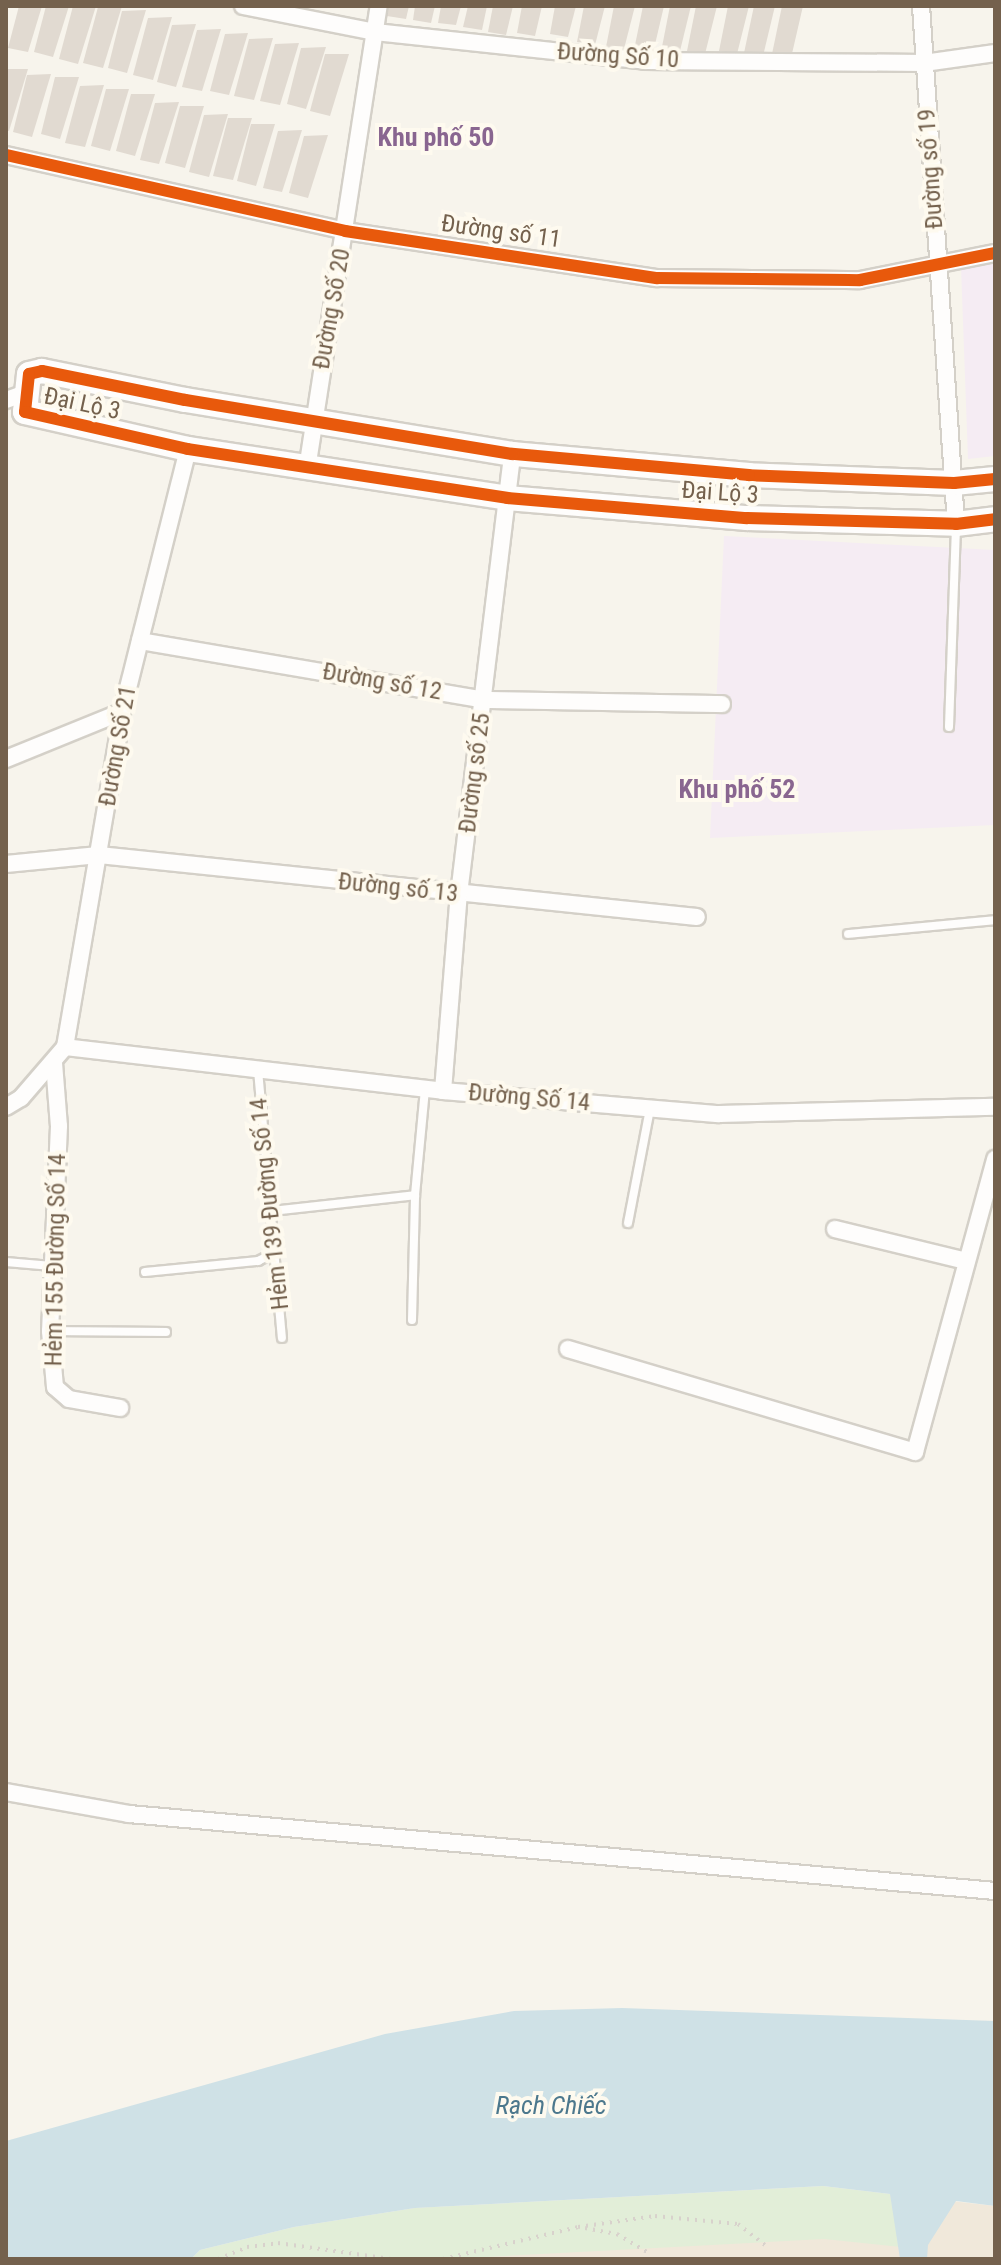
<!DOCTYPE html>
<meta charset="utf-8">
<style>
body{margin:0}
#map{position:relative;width:1001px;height:2265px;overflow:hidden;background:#f7f4ec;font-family:"Roboto Condensed",sans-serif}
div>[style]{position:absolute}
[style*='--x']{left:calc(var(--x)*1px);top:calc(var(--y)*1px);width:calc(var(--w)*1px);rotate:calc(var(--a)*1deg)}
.residential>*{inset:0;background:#f0e8da}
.education>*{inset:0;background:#f5ecf3}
.green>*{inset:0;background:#e2eed8}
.water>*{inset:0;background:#cfe1e6}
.building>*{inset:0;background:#e1dad1}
.path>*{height:4px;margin-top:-2px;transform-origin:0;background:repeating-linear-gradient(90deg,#d8d2cc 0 2px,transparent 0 8px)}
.roads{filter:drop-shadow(2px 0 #d4d0c8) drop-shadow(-2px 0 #d4d0c8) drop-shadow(0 2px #d4d0c8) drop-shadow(0 -2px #d4d0c8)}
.lane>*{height:8px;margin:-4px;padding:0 4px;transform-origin:4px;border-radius:4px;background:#fefdfc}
.street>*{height:16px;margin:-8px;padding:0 8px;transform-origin:8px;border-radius:8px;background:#fefdfc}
.secondary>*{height:24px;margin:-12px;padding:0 12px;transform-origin:12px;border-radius:12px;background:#fefdfc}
.cycleway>*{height:12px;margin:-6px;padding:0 6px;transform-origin:6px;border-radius:6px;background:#e8590c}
span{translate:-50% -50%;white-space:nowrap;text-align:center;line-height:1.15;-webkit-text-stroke:8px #fefaef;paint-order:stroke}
.street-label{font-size:24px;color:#74614d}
.neighbourhood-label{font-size:26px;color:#896690;font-weight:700}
.water-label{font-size:26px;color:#4c788d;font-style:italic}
.frame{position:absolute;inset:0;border:8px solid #74614d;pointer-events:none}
</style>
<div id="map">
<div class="residential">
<i style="clip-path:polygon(890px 2194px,995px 2206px,995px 2259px,191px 2259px,415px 2208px)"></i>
</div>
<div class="education">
<i style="clip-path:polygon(995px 262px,995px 456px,968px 459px,961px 267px)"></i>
<i style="clip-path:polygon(724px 536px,995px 550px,995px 825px,710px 838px)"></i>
</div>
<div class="green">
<i style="clip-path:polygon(823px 2186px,890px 2194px,901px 2247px,824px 2239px,447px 2259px,191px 2259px,200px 2250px,294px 2227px,415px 2208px)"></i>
</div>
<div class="water">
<i style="clip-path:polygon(622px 2008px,995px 2021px,995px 2206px,956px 2201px,928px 2245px,927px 2259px,900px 2259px,890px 2194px,823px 2186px,415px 2208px,294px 2227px,200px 2250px,191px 2259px,6px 2259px,6px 2141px,385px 2034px,514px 2011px)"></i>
</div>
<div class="building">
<i style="clip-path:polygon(19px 6px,42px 6px,28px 52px,8px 48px)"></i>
<i style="clip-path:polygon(46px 6px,69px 6px,53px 57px,34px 52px)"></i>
<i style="clip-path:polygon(73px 6px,96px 6px,78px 64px,59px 59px)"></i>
<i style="clip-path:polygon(122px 6px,103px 68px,83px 63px,98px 7px)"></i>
<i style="clip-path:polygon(389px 6px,409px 6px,406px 19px,387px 16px)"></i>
<i style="clip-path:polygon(415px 6px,435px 6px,431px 23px,413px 20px)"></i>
<i style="clip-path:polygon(441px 6px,461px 6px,456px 25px,438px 23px)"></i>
<i style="clip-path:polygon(468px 6px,487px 6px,482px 30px,463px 27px)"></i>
<i style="clip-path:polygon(493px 6px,513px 6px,506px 35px,488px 32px)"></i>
<i style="clip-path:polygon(522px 6px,542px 6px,535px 36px,517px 33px)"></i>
<i style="clip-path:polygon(555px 6px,576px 6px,568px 37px,550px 34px)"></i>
<i style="clip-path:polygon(584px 6px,605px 6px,595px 45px,577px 42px)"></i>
<i style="clip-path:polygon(614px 6px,635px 6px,624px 49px,606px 47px)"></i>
<i style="clip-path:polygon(643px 6px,664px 6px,653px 53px,634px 50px)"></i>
<i style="clip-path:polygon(670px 6px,691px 6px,679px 55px,661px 52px)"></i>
<i style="clip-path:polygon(696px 6px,717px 6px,705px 54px,687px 51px)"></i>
<i style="clip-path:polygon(728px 6px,749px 6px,737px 54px,719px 51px)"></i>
<i style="clip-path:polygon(754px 6px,775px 6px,763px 56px,744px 53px)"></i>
<i style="clip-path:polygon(782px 6px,803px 6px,791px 58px,772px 54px)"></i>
<i style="clip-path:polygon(146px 10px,127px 73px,108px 68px,122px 11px)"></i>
<i style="clip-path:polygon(172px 17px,153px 80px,133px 75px,148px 18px)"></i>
<i style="clip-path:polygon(196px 24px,176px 87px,157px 82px,172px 25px)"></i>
<i style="clip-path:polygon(221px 29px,202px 91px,182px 87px,197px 30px)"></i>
<i style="clip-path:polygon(248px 33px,229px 95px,210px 91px,225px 34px)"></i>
<i style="clip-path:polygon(273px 38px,254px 100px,234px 96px,249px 39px)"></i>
<i style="clip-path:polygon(299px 43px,280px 105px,260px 101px,275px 44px)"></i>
<i style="clip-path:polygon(326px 47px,306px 109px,287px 104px,301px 48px)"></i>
<i style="clip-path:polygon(325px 54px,349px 54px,330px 116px,310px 111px)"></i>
<i style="clip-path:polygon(6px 69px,28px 69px,9px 131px,6px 130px)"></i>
<i style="clip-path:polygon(51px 74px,32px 137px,13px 132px,27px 75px)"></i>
<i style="clip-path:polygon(55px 77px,79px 77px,60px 139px,41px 134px)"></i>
<i style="clip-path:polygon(104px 85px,85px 147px,65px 143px,80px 86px)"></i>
<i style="clip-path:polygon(106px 89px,129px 89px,110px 151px,91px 146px)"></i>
<i style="clip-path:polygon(131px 94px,155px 94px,135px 156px,116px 151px)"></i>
<i style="clip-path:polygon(179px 102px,159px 164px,140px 160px,155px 103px)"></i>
<i style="clip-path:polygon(180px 106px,204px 106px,185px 168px,165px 163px)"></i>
<i style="clip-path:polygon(228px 114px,209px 177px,189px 172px,204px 115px)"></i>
<i style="clip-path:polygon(228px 118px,252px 118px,233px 180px,213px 176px)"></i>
<i style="clip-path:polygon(251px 124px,275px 124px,256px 186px,237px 181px)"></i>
<i style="clip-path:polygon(302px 130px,282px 192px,263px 188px,278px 131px)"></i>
<i style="clip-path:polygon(328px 135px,308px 198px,289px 193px,304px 136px)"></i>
</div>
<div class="path">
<i style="--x:585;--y:2228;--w:33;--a:11"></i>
<i style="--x:617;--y:2234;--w:37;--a:31"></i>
<i style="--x:218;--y:2259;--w:31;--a:-22"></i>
<i style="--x:247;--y:2247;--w:31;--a:-7"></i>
<i style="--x:278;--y:2243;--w:114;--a:8.1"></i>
<i style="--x:443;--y:2259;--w:139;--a:-13.3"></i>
<i style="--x:578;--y:2227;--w:78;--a:-8.1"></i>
<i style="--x:655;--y:2216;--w:83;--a:5.5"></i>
<i style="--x:738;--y:2224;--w:34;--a:38"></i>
</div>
<div class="roads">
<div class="lane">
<i style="--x:949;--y:727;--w:198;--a:-88"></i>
<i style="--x:848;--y:934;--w:148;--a:-5.4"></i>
<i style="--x:258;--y:1070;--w:269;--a:84.9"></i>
<i style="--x:271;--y:1211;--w:145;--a:-6.3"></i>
<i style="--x:628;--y:1223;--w:116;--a:-79.1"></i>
<i style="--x:6;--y:1262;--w:46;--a:5"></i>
<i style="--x:145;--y:1272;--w:114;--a:-5.6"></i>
<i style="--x:258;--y:1261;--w:18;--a:-27"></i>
<i style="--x:412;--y:1320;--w:125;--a:-88.6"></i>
<i style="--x:415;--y:1195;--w:106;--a:-84.6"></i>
<i style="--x:50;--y:1331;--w:116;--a:0.5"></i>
</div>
<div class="street">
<i style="--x:243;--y:6;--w:135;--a:11.1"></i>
<i style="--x:375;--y:32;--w:272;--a:6.1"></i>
<i style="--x:645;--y:61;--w:279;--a:0.4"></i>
<i style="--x:924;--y:63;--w:72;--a:-8"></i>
<i style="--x:921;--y:6;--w:519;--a:86.13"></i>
<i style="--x:6;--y:155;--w:347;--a:12.6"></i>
<i style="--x:345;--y:231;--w:316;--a:8.6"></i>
<i style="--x:657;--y:278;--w:203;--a:0.6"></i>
<i style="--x:860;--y:280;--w:138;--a:-11.3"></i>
<i style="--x:6;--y:400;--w:23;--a:-20"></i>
<i style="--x:307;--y:469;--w:469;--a:-81.2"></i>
<i style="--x:140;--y:641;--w:349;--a:9.7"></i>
<i style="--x:484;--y:700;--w:238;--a:1"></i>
<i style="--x:6;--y:759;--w:125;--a:-22.1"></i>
<i style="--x:6;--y:864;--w:93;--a:-5.5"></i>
<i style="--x:99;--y:855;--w:601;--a:5.92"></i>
<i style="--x:65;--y:1047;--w:381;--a:6.6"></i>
<i style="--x:443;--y:1091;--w:277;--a:4.8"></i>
<i style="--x:719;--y:1114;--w:276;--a:-1.5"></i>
<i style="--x:54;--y:1063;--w:63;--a:85.5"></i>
<i style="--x:59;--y:1126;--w:205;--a:92.5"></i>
<i style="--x:50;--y:1331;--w:56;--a:84.9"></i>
<i style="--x:55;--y:1387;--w:18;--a:41"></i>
<i style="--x:69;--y:1399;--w:52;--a:10"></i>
<i style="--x:443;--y:1091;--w:198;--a:-85.4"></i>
<i style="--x:459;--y:894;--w:443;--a:-83.1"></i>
<i style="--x:6;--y:1107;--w:17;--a:-31"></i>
<i style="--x:21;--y:1098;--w:67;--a:-49.2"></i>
<i style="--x:65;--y:1047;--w:340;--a:-80.3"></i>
<i style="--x:122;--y:712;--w:271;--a:-75.9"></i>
<i style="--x:835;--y:1229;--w:135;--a:13.7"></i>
<i style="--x:568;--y:1349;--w:362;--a:16.5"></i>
<i style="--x:915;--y:1452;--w:304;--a:-74.7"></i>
<i style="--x:6;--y:1792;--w:125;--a:10.1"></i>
<i style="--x:129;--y:1814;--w:869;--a:5.08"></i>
</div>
<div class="secondary">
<i style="--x:995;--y:479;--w:41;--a:174.4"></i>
<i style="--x:954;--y:483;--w:205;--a:-177.8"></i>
<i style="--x:749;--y:475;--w:238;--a:-174.9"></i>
<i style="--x:512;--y:454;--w:331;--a:-170.6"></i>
<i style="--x:185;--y:400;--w:146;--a:-168.5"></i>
<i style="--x:42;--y:371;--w:13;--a:167"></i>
<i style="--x:29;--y:374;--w:38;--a:96"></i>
<i style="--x:25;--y:412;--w:167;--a:12.8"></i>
<i style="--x:188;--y:449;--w:323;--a:8.7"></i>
<i style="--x:507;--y:498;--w:241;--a:4.8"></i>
<i style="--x:747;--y:518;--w:209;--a:1.6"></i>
<i style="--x:956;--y:524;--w:39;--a:-7"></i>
</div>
</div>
<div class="cycleway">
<i style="--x:6;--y:155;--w:347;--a:12.6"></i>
<i style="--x:345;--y:231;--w:316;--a:8.6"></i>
<i style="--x:657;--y:278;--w:203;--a:0.6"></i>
<i style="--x:860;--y:280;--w:138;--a:-11.3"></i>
<i style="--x:995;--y:479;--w:41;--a:174.4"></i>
<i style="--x:954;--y:483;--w:205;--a:-177.8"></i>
<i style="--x:749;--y:475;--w:238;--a:-174.9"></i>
<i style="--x:512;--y:454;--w:331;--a:-170.6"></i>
<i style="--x:185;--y:400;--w:146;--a:-168.5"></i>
<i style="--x:42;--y:371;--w:13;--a:167"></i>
<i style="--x:29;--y:374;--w:38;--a:96"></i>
<i style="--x:25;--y:412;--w:167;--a:12.8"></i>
<i style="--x:188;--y:449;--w:323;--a:8.7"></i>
<i style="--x:507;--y:498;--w:241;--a:4.8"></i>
<i style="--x:747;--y:518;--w:209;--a:1.6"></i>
<i style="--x:956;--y:524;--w:39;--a:-7"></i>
</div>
<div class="street-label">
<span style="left:618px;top:56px;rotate:4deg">Đường Số 10</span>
<span style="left:931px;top:169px;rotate:-94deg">Đường số 19</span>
<span style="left:501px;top:232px;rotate:8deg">Đường số 11</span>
<span style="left:332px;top:309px;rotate:-80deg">Đường Số 20</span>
<span style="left:82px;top:404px;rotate:12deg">Đại Lộ 3</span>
<span style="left:720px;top:493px;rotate:4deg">Đại Lộ 3</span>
<span style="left:382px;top:682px;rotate:10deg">Đường số 12</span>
<span style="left:118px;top:746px;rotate:-80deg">Đường Số 21</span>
<span style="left:475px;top:773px;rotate:-83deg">Đường số 25</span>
<span style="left:398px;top:888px;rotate:6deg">Đường số 13</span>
<span style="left:529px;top:1098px;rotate:5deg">Đường Số 14</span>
<span style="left:270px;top:1204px;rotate:-96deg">Hẻm 139 Đường Số 14</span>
<span style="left:56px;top:1260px;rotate:-89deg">Hẻm 155 Đường Số 14</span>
</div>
<div class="neighbourhood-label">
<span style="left:436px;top:138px">Khu phố 50</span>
<span style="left:737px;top:790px">Khu phố 52</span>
</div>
<div class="water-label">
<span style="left:551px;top:2106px">Rạch Chiếc</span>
</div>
<div class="frame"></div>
</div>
